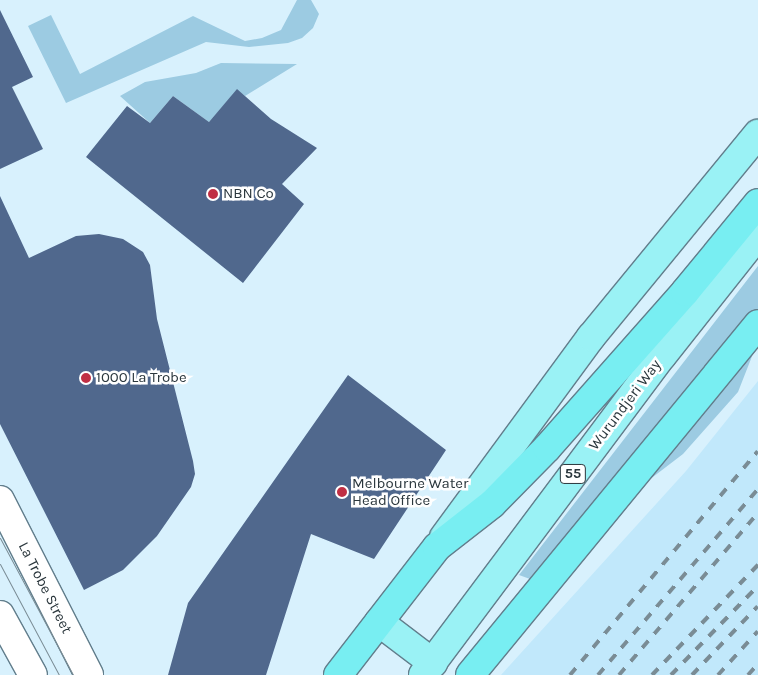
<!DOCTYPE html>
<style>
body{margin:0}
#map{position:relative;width:758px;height:675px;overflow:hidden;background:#d8f1fd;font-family:Karla,sans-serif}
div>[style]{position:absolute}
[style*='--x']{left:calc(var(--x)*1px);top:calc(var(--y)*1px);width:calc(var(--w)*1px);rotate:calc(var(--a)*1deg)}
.built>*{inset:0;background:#c1e8fb}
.green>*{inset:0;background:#9ccbe2}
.building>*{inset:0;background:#50688d}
.roads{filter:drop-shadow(1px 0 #627e8c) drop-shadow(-1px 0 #627e8c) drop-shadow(0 1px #627e8c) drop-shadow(0 -1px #627e8c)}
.tertiary>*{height:28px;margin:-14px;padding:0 14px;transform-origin:14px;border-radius:14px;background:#fff}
.primary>*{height:28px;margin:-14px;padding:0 14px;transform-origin:14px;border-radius:14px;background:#9af2f5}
.trunk>*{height:28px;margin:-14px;padding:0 14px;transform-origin:14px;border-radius:14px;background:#78eef2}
.tram>*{height:1px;margin:-0.5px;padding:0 0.5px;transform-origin:0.5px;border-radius:0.5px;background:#7a8c95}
.rail>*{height:4px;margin-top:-2px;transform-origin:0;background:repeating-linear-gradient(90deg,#7a8c95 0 9px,transparent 0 18px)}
.dots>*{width:14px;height:14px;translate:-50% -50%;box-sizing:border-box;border:2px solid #fff;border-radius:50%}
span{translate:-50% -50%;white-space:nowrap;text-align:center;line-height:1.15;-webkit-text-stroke:5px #fff;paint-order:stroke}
.shield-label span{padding:1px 4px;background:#fff;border:1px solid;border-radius:4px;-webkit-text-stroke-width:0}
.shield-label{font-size:14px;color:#2b373d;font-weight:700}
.poi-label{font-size:15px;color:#2b373d}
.left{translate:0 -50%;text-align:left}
.street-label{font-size:15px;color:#2b373d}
</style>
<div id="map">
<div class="built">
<i style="clip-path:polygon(758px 381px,758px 675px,501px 675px,686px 471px)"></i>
</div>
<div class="green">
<i style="clip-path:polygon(297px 0,311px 0,319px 14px,313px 28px,302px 38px,288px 43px,249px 47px,206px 42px,66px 103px,28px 26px,51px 15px,80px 74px,193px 16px,245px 41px,262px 38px,281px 30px)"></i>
<i style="clip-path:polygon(221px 63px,297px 64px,245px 96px,237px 90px,209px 122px,173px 96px,150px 123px,120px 96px,145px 82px,196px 73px)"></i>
<i style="clip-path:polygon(758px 266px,758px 341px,738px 392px,683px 454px,632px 493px,549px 575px,530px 579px,519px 575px)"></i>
</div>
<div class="building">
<i style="clip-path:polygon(0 10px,33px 77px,12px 87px,43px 149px,0 169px)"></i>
<i style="clip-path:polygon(237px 89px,271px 119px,317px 148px,282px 184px,304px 204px,243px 283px,86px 157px,127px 106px,150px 123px,173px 96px,209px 122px)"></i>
<i style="clip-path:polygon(0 196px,29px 258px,76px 236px,99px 234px,123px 239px,143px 252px,150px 265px,157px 319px,193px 461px,195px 474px,191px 487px,157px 536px,123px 570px,84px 590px,0 424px)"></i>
<i style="clip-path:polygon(348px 375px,446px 450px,374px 559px,311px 534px,266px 675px,168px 675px,188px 603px)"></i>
</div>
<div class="roads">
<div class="tertiary">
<i style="--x:0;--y:500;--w:196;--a:63"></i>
<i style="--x:0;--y:615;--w:68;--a:61.2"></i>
</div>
<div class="primary">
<i style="--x:444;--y:537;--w:248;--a:-53.7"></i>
<i style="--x:591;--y:337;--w:263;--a:-50.6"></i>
<i style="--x:379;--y:622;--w:68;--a:37.2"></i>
<i style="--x:423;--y:675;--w:399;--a:-53.2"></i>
<i style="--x:662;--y:356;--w:154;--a:-51.6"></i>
</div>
<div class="trunk">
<i style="--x:338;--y:675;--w:162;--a:-52.3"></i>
<i style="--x:437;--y:547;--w:70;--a:-38"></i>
<i style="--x:492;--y:504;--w:78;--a:-45.5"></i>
<i style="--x:547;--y:448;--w:208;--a:-48.5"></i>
<i style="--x:685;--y:292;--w:115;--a:-50.6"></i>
<i style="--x:470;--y:675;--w:454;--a:-50.6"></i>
</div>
</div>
<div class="tram">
<i style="--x:0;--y:538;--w:155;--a:61.9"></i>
<i style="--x:0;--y:564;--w:126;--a:62"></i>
</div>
<div class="rail">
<i style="--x:570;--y:675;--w:292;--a:-50"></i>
<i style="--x:598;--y:675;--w:245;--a:-49.3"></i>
<i style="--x:619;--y:675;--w:213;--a:-49.4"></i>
<i style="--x:652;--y:675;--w:153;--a:-46.1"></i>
<i style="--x:671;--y:675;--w:124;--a:-45.7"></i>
<i style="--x:692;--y:675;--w:95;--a:-46.3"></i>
<i style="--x:718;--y:675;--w:59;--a:-47.7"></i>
<i style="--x:748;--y:675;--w:15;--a:-48"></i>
</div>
<div class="dots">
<i style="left:213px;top:194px;background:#c02f44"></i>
<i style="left:86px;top:378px;background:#c02f44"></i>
<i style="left:342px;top:492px;background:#c02f44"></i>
</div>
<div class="shield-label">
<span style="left:573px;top:474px">55</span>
</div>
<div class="poi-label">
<span class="left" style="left:223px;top:194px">NBN Co</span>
<span class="left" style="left:96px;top:378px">1000 La Trobe</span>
<span class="left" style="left:352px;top:492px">Melbourne Water<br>Head Office</span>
</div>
<div class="street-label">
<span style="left:625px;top:405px;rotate:-53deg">Wurundjeri Way</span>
<span style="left:45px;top:588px;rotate:63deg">La Trobe Street</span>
</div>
</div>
